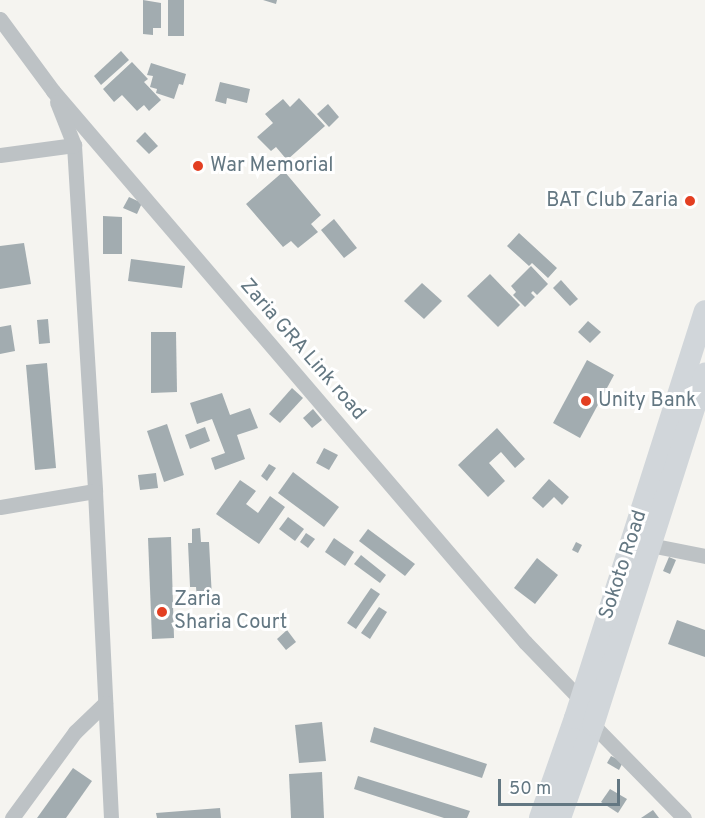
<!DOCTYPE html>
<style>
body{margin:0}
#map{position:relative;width:705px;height:818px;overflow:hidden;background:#f5f4f0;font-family:Overpass,sans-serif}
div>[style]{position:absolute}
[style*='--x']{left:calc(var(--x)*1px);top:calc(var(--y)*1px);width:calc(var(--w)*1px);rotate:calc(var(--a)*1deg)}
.building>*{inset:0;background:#a2acb0}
.minor>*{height:15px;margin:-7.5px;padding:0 7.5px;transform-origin:7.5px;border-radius:7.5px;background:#bdc2c5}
.primary>*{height:22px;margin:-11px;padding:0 11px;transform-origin:11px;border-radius:11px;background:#d1d6da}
.dots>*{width:16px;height:16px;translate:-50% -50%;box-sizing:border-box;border:3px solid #fff;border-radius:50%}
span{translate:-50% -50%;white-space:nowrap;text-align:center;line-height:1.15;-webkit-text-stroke:6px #fff;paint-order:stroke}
.poi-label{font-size:20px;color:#637782}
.left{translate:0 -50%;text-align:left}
.right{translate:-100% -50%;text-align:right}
.street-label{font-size:20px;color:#637782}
.scale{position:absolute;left:498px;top:779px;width:122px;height:27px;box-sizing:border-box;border:3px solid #637782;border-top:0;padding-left:8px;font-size:18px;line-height:21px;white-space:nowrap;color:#637782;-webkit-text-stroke:4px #fff;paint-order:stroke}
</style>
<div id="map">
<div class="building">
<i style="clip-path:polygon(143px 0,161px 3px,161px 28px,153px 28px,153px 35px,143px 34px)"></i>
<i style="clip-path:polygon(168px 0,184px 0,184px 36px,168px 36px)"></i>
<i style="clip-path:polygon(263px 0,277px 0,276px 4px)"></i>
<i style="clip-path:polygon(121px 51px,129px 60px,101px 85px,94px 76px)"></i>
<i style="clip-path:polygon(132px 62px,148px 79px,144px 82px,161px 100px,149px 111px,144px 105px,137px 111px,122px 95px,114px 102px,103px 89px)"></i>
<i style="clip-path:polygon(151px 63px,186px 74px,183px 85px,179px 84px,174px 99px,156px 93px,157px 89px,150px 87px,153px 76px,147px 75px)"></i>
<i style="clip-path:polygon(220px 82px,250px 89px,247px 103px,227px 98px,226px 104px,215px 101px)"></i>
<i style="clip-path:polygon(299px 98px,325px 126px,287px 160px,276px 147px,271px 151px,257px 137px,273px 123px,265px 114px,283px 99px,290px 107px)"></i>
<i style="clip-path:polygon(328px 104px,339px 117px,329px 127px,317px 114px)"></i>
<i style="clip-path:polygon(145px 132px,158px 146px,149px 154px,136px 141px)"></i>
<i style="clip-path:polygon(284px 171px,321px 215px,311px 224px,318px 232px,298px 248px,291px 241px,283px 247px,246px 204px)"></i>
<i style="clip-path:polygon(129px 197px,142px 203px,137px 214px,123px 208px)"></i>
<i style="clip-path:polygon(103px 216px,122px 217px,122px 254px,103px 254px)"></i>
<i style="clip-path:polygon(334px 219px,357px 248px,344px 258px,321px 230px)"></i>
<i style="clip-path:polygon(519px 233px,557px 268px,548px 278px,532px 263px,529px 266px,507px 246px)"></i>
<i style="clip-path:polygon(24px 243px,31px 284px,0 289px,0 246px)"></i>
<i style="clip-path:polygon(131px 259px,185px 266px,182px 288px,128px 281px)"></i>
<i style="clip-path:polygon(531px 266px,548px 284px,537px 295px,533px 291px,531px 293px,535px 297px,525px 307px,513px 295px,516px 292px,511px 286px)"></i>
<i style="clip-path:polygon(490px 274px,520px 305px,498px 327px,467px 296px)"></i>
<i style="clip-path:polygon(561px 280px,578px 299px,570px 306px,553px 288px)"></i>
<i style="clip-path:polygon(422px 283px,442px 301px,424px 319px,404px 301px)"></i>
<i style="clip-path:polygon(48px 319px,50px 343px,39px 344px,37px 320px)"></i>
<i style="clip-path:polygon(588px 321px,601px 332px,590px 343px,578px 332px)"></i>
<i style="clip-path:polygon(11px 325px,15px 351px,0 354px,0 327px)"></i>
<i style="clip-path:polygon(151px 332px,176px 332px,177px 392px,151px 393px)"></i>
<i style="clip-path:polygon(587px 360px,614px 375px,580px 438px,553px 423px)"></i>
<i style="clip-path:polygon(47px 363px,56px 468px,35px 470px,26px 365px)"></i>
<i style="clip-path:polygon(292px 388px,303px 398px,280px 423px,269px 414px)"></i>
<i style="clip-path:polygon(222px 393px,230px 415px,250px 408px,258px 428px,237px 435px,245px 459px,215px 470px,211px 458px,225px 453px,212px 419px,197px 424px,190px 403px)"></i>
<i style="clip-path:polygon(313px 409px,322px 420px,312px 428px,303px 418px)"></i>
<i style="clip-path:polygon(167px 424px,184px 475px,164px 482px,147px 431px)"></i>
<i style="clip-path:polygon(205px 427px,210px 441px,190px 449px,185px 435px)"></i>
<i style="clip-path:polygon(497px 428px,525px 459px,515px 468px,501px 452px,489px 463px,505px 481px,488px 497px,458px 465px)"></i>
<i style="clip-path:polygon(324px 448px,338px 455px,329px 470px,316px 463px)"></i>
<i style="clip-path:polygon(269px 464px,276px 468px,267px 481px,261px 476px)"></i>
<i style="clip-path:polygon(293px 472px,339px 507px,324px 527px,278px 493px)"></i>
<i style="clip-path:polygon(156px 473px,158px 488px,140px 490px,138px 475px)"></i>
<i style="clip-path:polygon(549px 479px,569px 497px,562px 505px,554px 497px,543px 508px,532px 498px)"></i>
<i style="clip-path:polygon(240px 480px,256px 491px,246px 504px,258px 513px,270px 496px,285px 507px,259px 544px,216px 514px)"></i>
<i style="clip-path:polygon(288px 517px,304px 529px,295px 541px,279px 529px)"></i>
<i style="clip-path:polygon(200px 528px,201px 542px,209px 542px,212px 598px,197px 599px,196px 587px,190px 587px,188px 543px,192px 543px,192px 529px)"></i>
<i style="clip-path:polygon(368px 529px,415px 564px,405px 576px,359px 541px)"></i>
<i style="clip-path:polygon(306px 533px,315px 539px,308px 548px,300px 542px)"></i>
<i style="clip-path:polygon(171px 537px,174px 638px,152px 639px,148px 538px)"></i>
<i style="clip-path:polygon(334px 538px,354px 552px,345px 566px,325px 552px)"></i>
<i style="clip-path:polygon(576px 542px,582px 545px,578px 553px,572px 550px)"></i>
<i style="clip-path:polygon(361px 555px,386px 575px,380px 583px,354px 564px)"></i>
<i style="clip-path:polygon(669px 557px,676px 560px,670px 574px,663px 571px)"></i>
<i style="clip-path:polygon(537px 558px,558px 575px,535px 604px,514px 588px)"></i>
<i style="clip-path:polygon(371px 588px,380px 594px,356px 629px,347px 623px)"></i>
<i style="clip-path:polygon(379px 607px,387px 612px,370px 639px,361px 633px)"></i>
<i style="clip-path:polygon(677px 620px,705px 630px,705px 657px,668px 644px)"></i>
<i style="clip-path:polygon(287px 630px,296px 642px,286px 650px,277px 639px)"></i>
<i style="clip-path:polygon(322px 722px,326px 761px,299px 763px,295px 725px)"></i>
<i style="clip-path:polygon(374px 727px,487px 764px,482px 778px,370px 742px)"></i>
<i style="clip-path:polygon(611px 756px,623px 762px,619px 770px,607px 763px)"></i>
<i style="clip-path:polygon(73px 768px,92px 781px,66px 818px,37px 818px)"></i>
<i style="clip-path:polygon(322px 772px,324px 818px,291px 818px,289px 774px)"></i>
<i style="clip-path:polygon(358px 776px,470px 811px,467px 818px,444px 818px,354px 789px)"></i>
<i style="clip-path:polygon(610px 789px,627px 799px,618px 813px,601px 802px)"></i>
<i style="clip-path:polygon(220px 808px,221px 818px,157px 818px,156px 813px)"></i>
<i style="clip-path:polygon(653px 810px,659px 818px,641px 818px)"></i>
</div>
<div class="minor">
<i style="--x:0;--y:19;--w:89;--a:53.6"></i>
<i style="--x:53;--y:91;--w:726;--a:49.42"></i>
<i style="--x:525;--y:642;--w:81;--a:46"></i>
<i style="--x:57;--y:102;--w:46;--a:68.4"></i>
<i style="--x:74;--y:145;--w:347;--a:86.5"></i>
<i style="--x:95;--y:491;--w:327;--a:87.2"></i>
<i style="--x:0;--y:155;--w:75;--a:-7.7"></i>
<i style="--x:0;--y:507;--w:96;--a:-9.6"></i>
<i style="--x:650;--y:545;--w:56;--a:11.3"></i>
<i style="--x:593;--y:725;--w:130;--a:45.6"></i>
<i style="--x:12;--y:818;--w:107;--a:-53.8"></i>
<i style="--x:75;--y:732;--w:42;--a:-44"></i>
</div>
<div class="primary">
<i style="--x:540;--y:818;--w:106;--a:-70.7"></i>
<i style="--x:575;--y:718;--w:427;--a:-72.3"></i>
<i style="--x:560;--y:818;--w:99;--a:-70.5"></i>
<i style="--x:593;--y:725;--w:369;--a:-72.3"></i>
</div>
<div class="dots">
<i style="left:198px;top:166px;background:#e33f22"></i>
<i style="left:690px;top:201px;background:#e33f22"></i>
<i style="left:586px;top:401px;background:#e33f22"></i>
<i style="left:162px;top:612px;background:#e33f22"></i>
</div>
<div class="poi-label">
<span class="left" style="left:210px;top:166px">War Memorial</span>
<span class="right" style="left:678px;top:201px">BAT Club Zaria</span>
<span class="left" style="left:598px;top:401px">Unity Bank</span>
<span class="left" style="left:174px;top:612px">Zaria<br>Sharia Court</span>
</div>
<div class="street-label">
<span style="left:302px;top:350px;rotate:49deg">Zaria GRA Link road</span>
<span style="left:624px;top:565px;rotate:-72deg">Sokoto Road</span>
</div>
<div class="scale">50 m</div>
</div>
